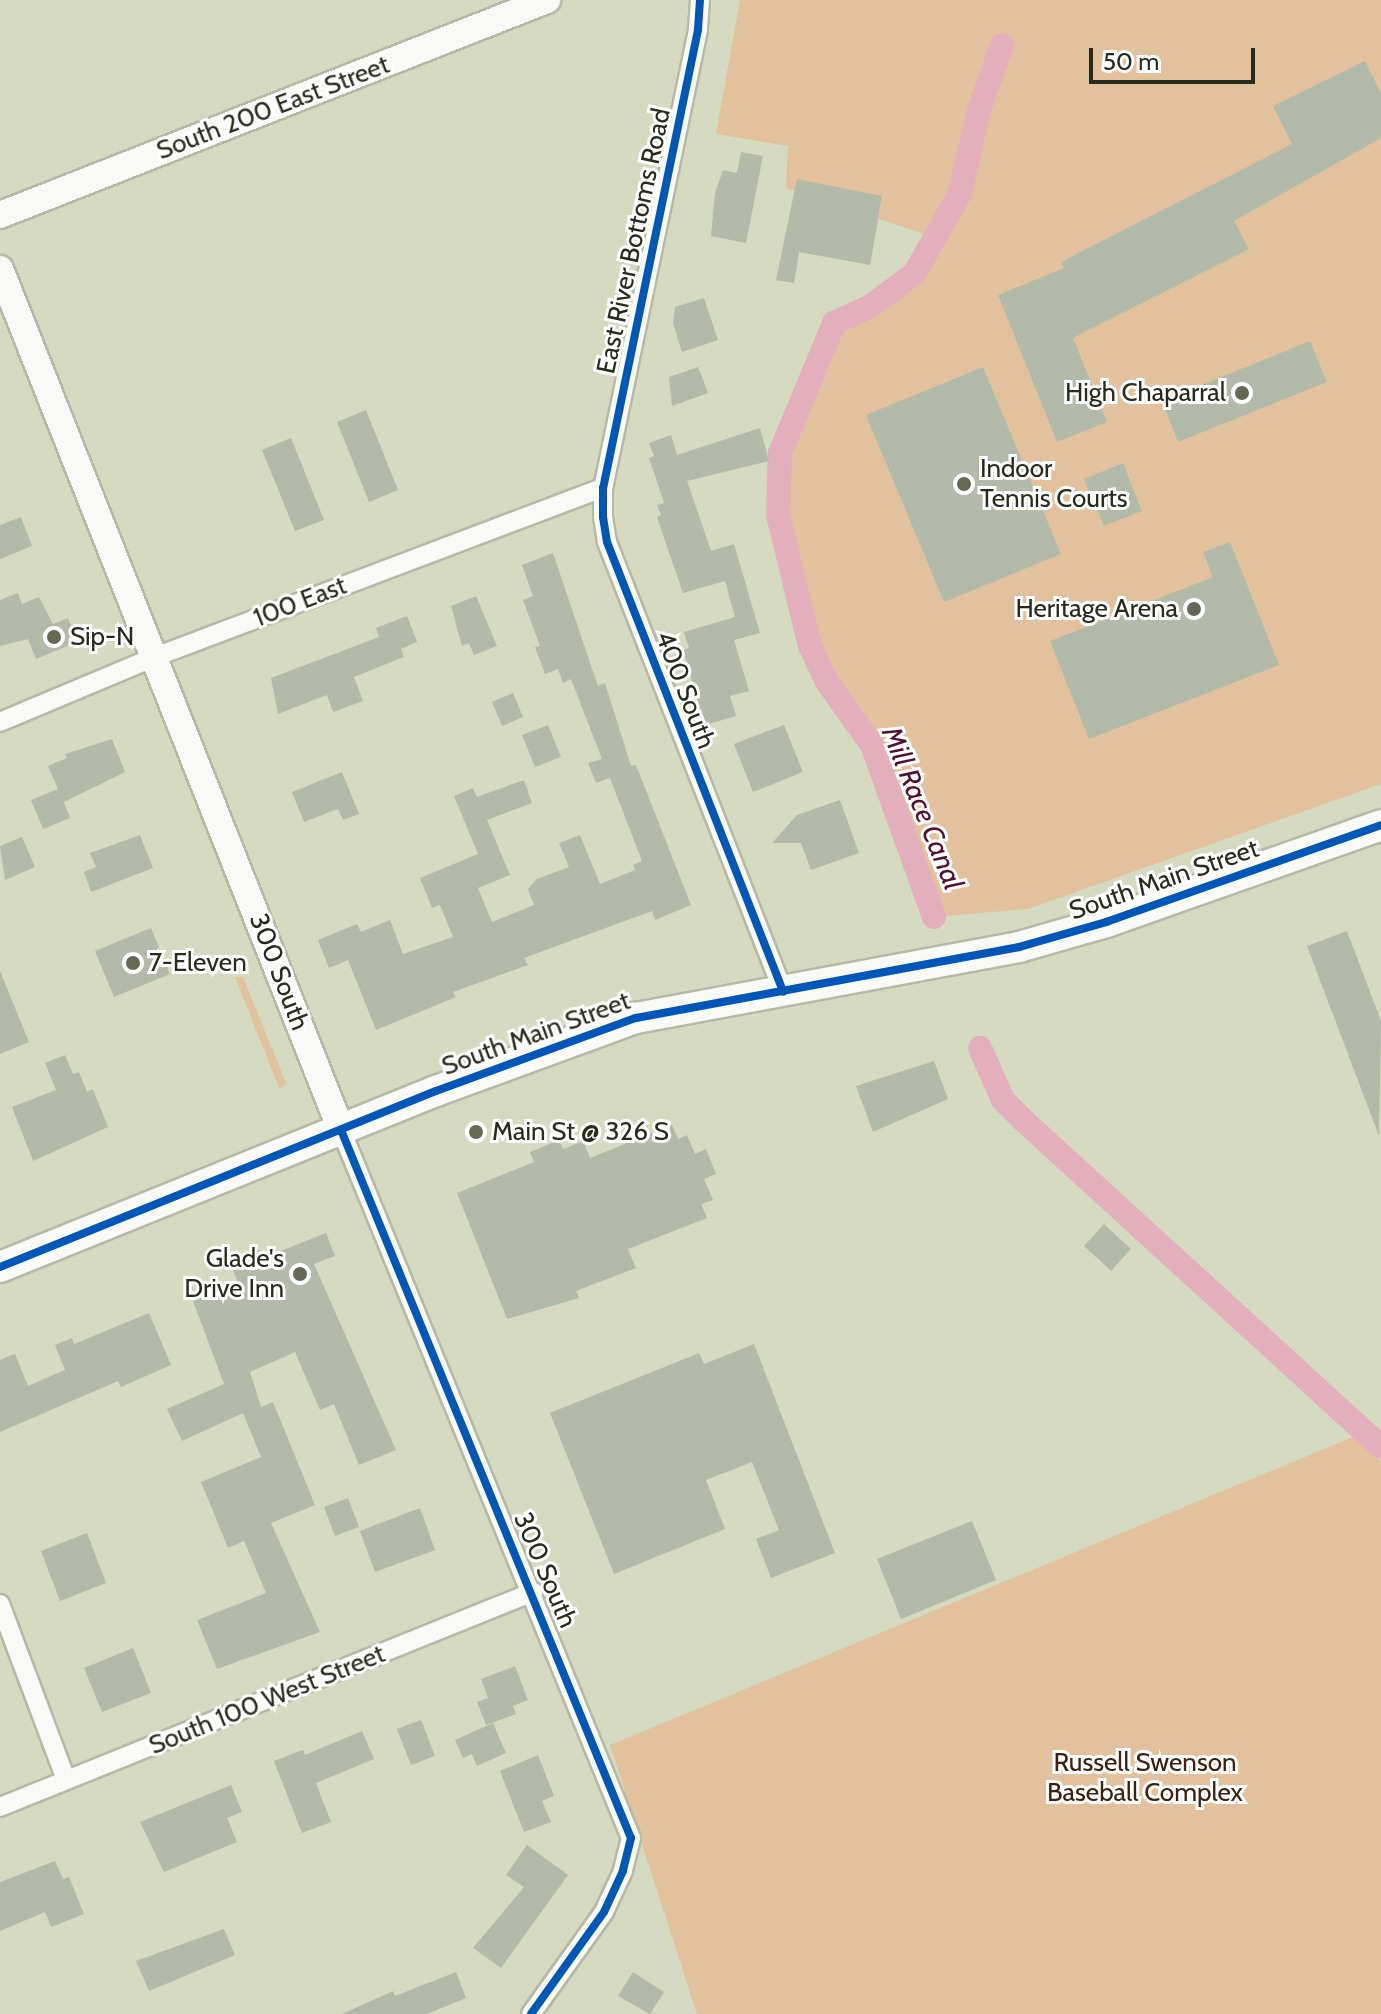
<!DOCTYPE html>
<style>
body{margin:0}
#map{position:relative;width:1381px;height:2014px;overflow:hidden;background:#d5dac0;font-family:Cabin,sans-serif}
div>[style]{position:absolute}
[style*='--x']{left:calc(var(--x)*1px);top:calc(var(--y)*1px);width:calc(var(--w)*1px);rotate:calc(var(--a)*1deg)}
.green>*{inset:0;background:#e2c29e}
.canal>*{height:24px;margin:-12px;padding:0 12px;transform-origin:12px;border-radius:12px;background:#e3afba}
.building>*{inset:0;background:#b3bba8}
.roads{filter:drop-shadow(2px 0 #b5b9a5) drop-shadow(-2px 0 #b5b9a5) drop-shadow(0 2px #b5b9a5) drop-shadow(0 -2px #b5b9a5)}
.street>*{height:18px;margin:-9px;padding:0 9px;transform-origin:9px;border-radius:9px;background:#f9f9f6}
.secondary>*{height:26px;margin:-13px;padding:0 13px;transform-origin:13px;border-radius:13px;background:#f9f9f6}
.primary>*{height:30px;margin:-15px;padding:0 15px;transform-origin:15px;border-radius:15px;background:#f9f9f6}
.cycleway>*{height:8px;margin:-4px;padding:0 4px;transform-origin:4px;border-radius:4px;background:#0057b8}
.dots>*{width:22px;height:22px;translate:-50% -50%;box-sizing:border-box;border:4px solid #fff;border-radius:50%}
span{translate:-50% -50%;white-space:nowrap;text-align:center;line-height:1.15;-webkit-text-stroke:6px #fff;paint-order:stroke}
.street-label{font-size:26px;color:#282b19}
.poi-label{font-size:26px;color:#282b19}
.right{translate:-100% -50%;text-align:right}
.left{translate:0 -50%;text-align:left}
.park-label{font-size:26px;color:#3c220e}
.water-label{font-size:28px;color:#520f2f;font-style:italic}
.scale{position:absolute;left:1089px;top:48px;width:166px;height:36px;box-sizing:border-box;border:4px solid #282b19;border-top:0;padding-left:10px;font-size:24px;line-height:28px;white-space:nowrap;color:#282b19;-webkit-text-stroke:6px #fff;paint-order:stroke}
</style>
<div id="map">
<div class="green">
<i style="clip-path:polygon(740px 0,1381px 0,1381px 784px,1028px 909px,934px 917px,872px 745px,827px 682px,810px 646px,778px 515px,780px 453px,834px 323px,871px 306px,915px 273px,933px 237px,786px 188px,788px 146px,716px 134px)"></i>
<i style="clip-path:polygon(235px 977px,243px 977px,286px 1083px,283px 1087px,279px 1088px)"></i>
<i style="clip-path:polygon(1353px 1437px,1381px 1462px,1381px 2014px,697px 2014px,610px 1745px)"></i>
</div>
<div class="canal">
<i style="--x:934;--y:917;--w:183;--a:-109.8"></i>
<i style="--x:872;--y:745;--w:77;--a:-125.5"></i>
<i style="--x:827;--y:682;--w:40;--a:-115"></i>
<i style="--x:810;--y:646;--w:135;--a:-103.7"></i>
<i style="--x:778;--y:515;--w:62;--a:-88.2"></i>
<i style="--x:780;--y:453;--w:141;--a:-67.4"></i>
<i style="--x:834;--y:323;--w:41;--a:-24.7"></i>
<i style="--x:871;--y:306;--w:55;--a:-36.9"></i>
<i style="--x:915;--y:273;--w:92;--a:-60.6"></i>
<i style="--x:960;--y:193;--w:85;--a:-77.1"></i>
<i style="--x:979;--y:110;--w:69;--a:-70.5"></i>
<i style="--x:980;--y:1048;--w:57;--a:66.1"></i>
<i style="--x:1003;--y:1100;--w:28;--a:45"></i>
<i style="--x:1023;--y:1120;--w:485;--a:42.4"></i>
</div>
<div class="building">
<i style="clip-path:polygon(1365px 61px,1381px 93px,1381px 138px,1234px 221px,1249px 249px,1073px 338px,1107px 422px,1057px 442px,998px 295px,1064px 268px,1061px 262px,1292px 144px,1273px 106px)"></i>
<i style="clip-path:polygon(741px 152px,763px 156px,746px 243px,711px 236px,715px 193px,723px 170px,737px 173px)"></i>
<i style="clip-path:polygon(797px 179px,882px 196px,870px 265px,799px 252px,794px 283px,776px 280px)"></i>
<i style="clip-path:polygon(704px 298px,718px 340px,682px 352px,673px 323px,675px 307px)"></i>
<i style="clip-path:polygon(1310px 341px,1327px 382px,1178px 442px,1162px 401px)"></i>
<i style="clip-path:polygon(698px 367px,708px 393px,672px 406px,669px 377px)"></i>
<i style="clip-path:polygon(983px 367px,1061px 554px,944px 602px,866px 415px)"></i>
<i style="clip-path:polygon(366px 410px,398px 490px,369px 502px,337px 422px)"></i>
<i style="clip-path:polygon(760px 428px,769px 461px,687px 481px,711px 551px,734px 544px,760px 633px,734px 640px,749px 691px,730px 696px,736px 716px,705px 725px,683px 650px,689px 648px,684px 632px,735px 617px,725px 581px,683px 593px,657px 517px,661px 515px,657px 505px,664px 503px,649px 458px,654px 456px,649px 443px,671px 435px,677px 455px)"></i>
<i style="clip-path:polygon(291px 438px,324px 520px,295px 531px,262px 450px)"></i>
<i style="clip-path:polygon(1123px 463px,1142px 511px,1104px 526px,1084px 479px)"></i>
<i style="clip-path:polygon(21px 517px,32px 546px,0 559px,0 525px)"></i>
<i style="clip-path:polygon(1230px 542px,1279px 665px,1089px 739px,1050px 641px,1213px 577px,1203px 552px)"></i>
<i style="clip-path:polygon(553px 553px,598px 686px,605px 683px,631px 766px,636px 765px,691px 905px,655px 920px,652px 911px,524px 958px,528px 965px,453px 992px,456px 997px,376px 1030px,348px 960px,329px 968px,318px 940px,357px 924px,361px 932px,390px 920px,403px 954px,453px 937px,440px 905px,432px 908px,420px 878px,478px 854px,454px 796px,473px 788px,477px 797px,524px 780px,532px 803px,487px 820px,510px 875px,478px 888px,492px 922px,534px 905px,528px 889px,537px 879px,569px 867px,559px 843px,580px 835px,600px 884px,635px 870px,633px 865px,642px 861px,610px 778px,596px 783px,588px 763px,602px 759px,571px 679px,563px 683px,558px 669px,545px 674px,535px 647px,540px 646px,523px 600px,533px 596px,522px 565px)"></i>
<i style="clip-path:polygon(18px 593px,22px 604px,39px 597px,53px 624px,68px 618px,77px 642px,36px 659px,28px 639px,0 646px,0 600px)"></i>
<i style="clip-path:polygon(476px 596px,497px 646px,474px 655px,469px 643px,462px 646px,451px 606px)"></i>
<i style="clip-path:polygon(407px 616px,417px 642px,401px 649px,404px 657px,354px 677px,363px 701px,333px 712px,327px 695px,278px 714px,271px 678px,379px 637px,376px 628px)"></i>
<i style="clip-path:polygon(513px 693px,523px 717px,502px 726px,492px 702px)"></i>
<i style="clip-path:polygon(548px 725px,561px 757px,535px 767px,522px 735px)"></i>
<i style="clip-path:polygon(784px 725px,803px 772px,753px 792px,734px 744px)"></i>
<i style="clip-path:polygon(112px 739px,125px 772px,64px 802px,70px 818px,43px 829px,31px 800px,58px 789px,48px 766px,67px 758px,65px 754px)"></i>
<i style="clip-path:polygon(342px 772px,359px 814px,343px 820px,338px 809px,304px 822px,292px 792px)"></i>
<i style="clip-path:polygon(840px 800px,859px 853px,811px 870px,801px 843px,772px 843px,797px 815px)"></i>
<i style="clip-path:polygon(140px 835px,153px 868px,91px 892px,84px 872px,96px 867px,90px 853px)"></i>
<i style="clip-path:polygon(22px 837px,35px 867px,5px 880px,0 846px)"></i>
<i style="clip-path:polygon(151px 928px,170px 974px,114px 997px,95px 951px)"></i>
<i style="clip-path:polygon(1347px 931px,1381px 1021px,1379px 1136px,1307px 946px)"></i>
<i style="clip-path:polygon(0 971px,29px 1042px,0 1054px)"></i>
<i style="clip-path:polygon(65px 1055px,73px 1074px,79px 1072px,87px 1092px,93px 1089px,108px 1127px,33px 1161px,12px 1107px,56px 1090px,45px 1063px)"></i>
<i style="clip-path:polygon(934px 1061px,948px 1099px,873px 1132px,856px 1086px)"></i>
<i style="clip-path:polygon(672px 1125px,678px 1139px,687px 1135px,695px 1154px,706px 1149px,716px 1174px,704px 1179px,713px 1200px,701px 1204px,707px 1218px,628px 1249px,636px 1268px,576px 1291px,579px 1298px,507px 1319px,457px 1193px,534px 1162px,530px 1152px,559px 1140px,563px 1149px,583px 1141px,590px 1158px)"></i>
<i style="clip-path:polygon(1104px 1224px,1131px 1249px,1111px 1271px,1084px 1246px)"></i>
<i style="clip-path:polygon(326px 1233px,335px 1256px,314px 1264px,396px 1450px,359px 1465px,334px 1404px,320px 1410px,295px 1352px,250px 1372px,261px 1407px,273px 1402px,315px 1505px,271px 1523px,320px 1632px,217px 1669px,197px 1620px,266px 1593px,244px 1541px,228px 1548px,201px 1482px,261px 1457px,243px 1413px,182px 1441px,167px 1409px,224px 1384px,193px 1301px,238px 1283px,230px 1262px,259px 1250px,263px 1258px)"></i>
<i style="clip-path:polygon(149px 1313px,171px 1365px,121px 1387px,118px 1381px,0 1432px,0 1360px,15px 1354px,28px 1386px,65px 1370px,55px 1345px,72px 1338px,74px 1344px)"></i>
<i style="clip-path:polygon(754px 1344px,835px 1553px,771px 1578px,756px 1539px,779px 1530px,752px 1462px,706px 1480px,725px 1529px,614px 1574px,550px 1413px,699px 1353px,704px 1364px)"></i>
<i style="clip-path:polygon(348px 1498px,359px 1527px,335px 1536px,324px 1507px)"></i>
<i style="clip-path:polygon(420px 1508px,435px 1550px,375px 1572px,360px 1531px)"></i>
<i style="clip-path:polygon(972px 1521px,996px 1580px,901px 1619px,877px 1559px)"></i>
<i style="clip-path:polygon(87px 1533px,106px 1583px,60px 1601px,41px 1551px)"></i>
<i style="clip-path:polygon(133px 1648px,151px 1693px,102px 1712px,84px 1668px)"></i>
<i style="clip-path:polygon(515px 1666px,528px 1700px,513px 1706px,516px 1714px,486px 1725px,477px 1702px,488px 1698px,481px 1679px)"></i>
<i style="clip-path:polygon(421px 1720px,435px 1756px,411px 1765px,397px 1729px)"></i>
<i style="clip-path:polygon(493px 1723px,506px 1753px,477px 1766px,472px 1754px,463px 1758px,455px 1740px)"></i>
<i style="clip-path:polygon(362px 1731px,374px 1759px,316px 1783px,331px 1822px,302px 1833px,274px 1761px,303px 1750px,305px 1755px)"></i>
<i style="clip-path:polygon(538px 1755px,554px 1796px,542px 1801px,551px 1822px,524px 1832px,500px 1771px)"></i>
<i style="clip-path:polygon(231px 1785px,242px 1812px,227px 1818px,237px 1842px,164px 1872px,140px 1822px)"></i>
<i style="clip-path:polygon(527px 1845px,568px 1875px,501px 1968px,473px 1948px,524px 1887px,506px 1875px)"></i>
<i style="clip-path:polygon(55px 1861px,63px 1879px,69px 1877px,84px 1914px,51px 1927px,45px 1912px,0 1931px,0 1882px)"></i>
<i style="clip-path:polygon(224px 1929px,235px 1955px,149px 1991px,136px 1961px)"></i>
<i style="clip-path:polygon(456px 1972px,466px 1998px,427px 2014px,342px 2014px,393px 1991px,395px 1996px)"></i>
<i style="clip-path:polygon(633px 1972px,664px 1992px,650px 2014px,618px 1996px)"></i>
</div>
<div class="roads">
<div class="street">
<i style="--x:700;--y:0;--w:30;--a:94"></i>
<i style="--x:698;--y:30;--w:468;--a:101.7"></i>
<i style="--x:603;--y:488;--w:29;--a:90"></i>
<i style="--x:603;--y:517;--w:25;--a:81"></i>
<i style="--x:607;--y:542;--w:483;--a:68.6"></i>
<i style="--x:0;--y:722;--w:168;--a:-22.8"></i>
<i style="--x:155;--y:657;--w:479;--a:-20.7"></i>
<i style="--x:341;--y:1130;--w:765;--a:67.73"></i>
<i style="--x:631;--y:1838;--w:34;--a:104"></i>
<i style="--x:623;--y:1871;--w:45;--a:114.9"></i>
<i style="--x:604;--y:1912;--w:125;--a:125.6"></i>
<i style="--x:0;--y:1604;--w:188;--a:69.4"></i>
<i style="--x:0;--y:1807;--w:575;--a:-21.97"></i>
</div>
<div class="secondary">
<i style="--x:0;--y:215;--w:588;--a:-21.46"></i>
<i style="--x:0;--y:269;--w:926;--a:68.39"></i>
</div>
<div class="primary">
<i style="--x:0;--y:1267;--w:470;--a:-22"></i>
<i style="--x:436;--y:1091;--w:213;--a:-20.1"></i>
<i style="--x:636;--y:1018;--w:390;--a:-10.5"></i>
<i style="--x:1019;--y:947;--w:91;--a:-16"></i>
<i style="--x:1106;--y:922;--w:292;--a:-19.4"></i>
</div>
</div>
<div class="cycleway">
<i style="--x:700;--y:0;--w:30;--a:94"></i>
<i style="--x:698;--y:30;--w:468;--a:101.7"></i>
<i style="--x:603;--y:488;--w:29;--a:90"></i>
<i style="--x:603;--y:517;--w:25;--a:81"></i>
<i style="--x:607;--y:542;--w:483;--a:68.6"></i>
<i style="--x:341;--y:1130;--w:765;--a:67.73"></i>
<i style="--x:631;--y:1838;--w:34;--a:104"></i>
<i style="--x:623;--y:1871;--w:45;--a:114.9"></i>
<i style="--x:604;--y:1912;--w:125;--a:125.6"></i>
<i style="--x:0;--y:1267;--w:470;--a:-22"></i>
<i style="--x:436;--y:1091;--w:213;--a:-20.1"></i>
<i style="--x:636;--y:1018;--w:390;--a:-10.5"></i>
<i style="--x:1019;--y:947;--w:91;--a:-16"></i>
<i style="--x:1106;--y:922;--w:292;--a:-19.4"></i>
</div>
<div class="dots">
<i style="left:1242px;top:393px;background:#656853"></i>
<i style="left:964px;top:484px;background:#656853"></i>
<i style="left:1194px;top:609px;background:#656853"></i>
<i style="left:54px;top:637px;background:#656853"></i>
<i style="left:133px;top:963px;background:#656853"></i>
<i style="left:476px;top:1132px;background:#656853"></i>
<i style="left:300px;top:1274px;background:#656853"></i>
</div>
<div class="street-label">
<span style="left:273px;top:108px;rotate:-21deg">South 200 East Street</span>
<span style="left:634px;top:241px;rotate:-78deg">East River Bottoms Road</span>
<span style="left:300px;top:602px;rotate:-21deg">100 East</span>
<span style="left:685px;top:690px;rotate:69deg">400 South</span>
<span style="left:1164px;top:880px;rotate:-19deg">South Main Street</span>
<span style="left:279px;top:972px;rotate:69deg">300 South</span>
<span style="left:536px;top:1034px;rotate:-20deg">South Main Street</span>
<span style="left:545px;top:1570px;rotate:67deg">300 South</span>
<span style="left:267px;top:1700px;rotate:-22deg">South 100 West Street</span>
</div>
<div class="poi-label">
<span class="right" style="left:1226px;top:393px">High Chaparral</span>
<span class="left" style="left:980px;top:484px">Indoor<br>Tennis Courts</span>
<span class="right" style="left:1178px;top:609px">Heritage Arena</span>
<span class="left" style="left:70px;top:637px">Sip-N</span>
<span class="left" style="left:149px;top:963px">7-Eleven</span>
<span class="left" style="left:492px;top:1132px">Main St @ 326 S</span>
<span class="right" style="left:284px;top:1274px">Glade's<br>Drive Inn</span>
</div>
<div class="park-label">
<span style="left:1145px;top:1778px">Russell Swenson<br>Baseball Complex</span>
</div>
<div class="water-label">
<span style="left:923px;top:808px;rotate:68deg">Mill Race Canal</span>
</div>
<div class="scale">50 m</div>
</div>
